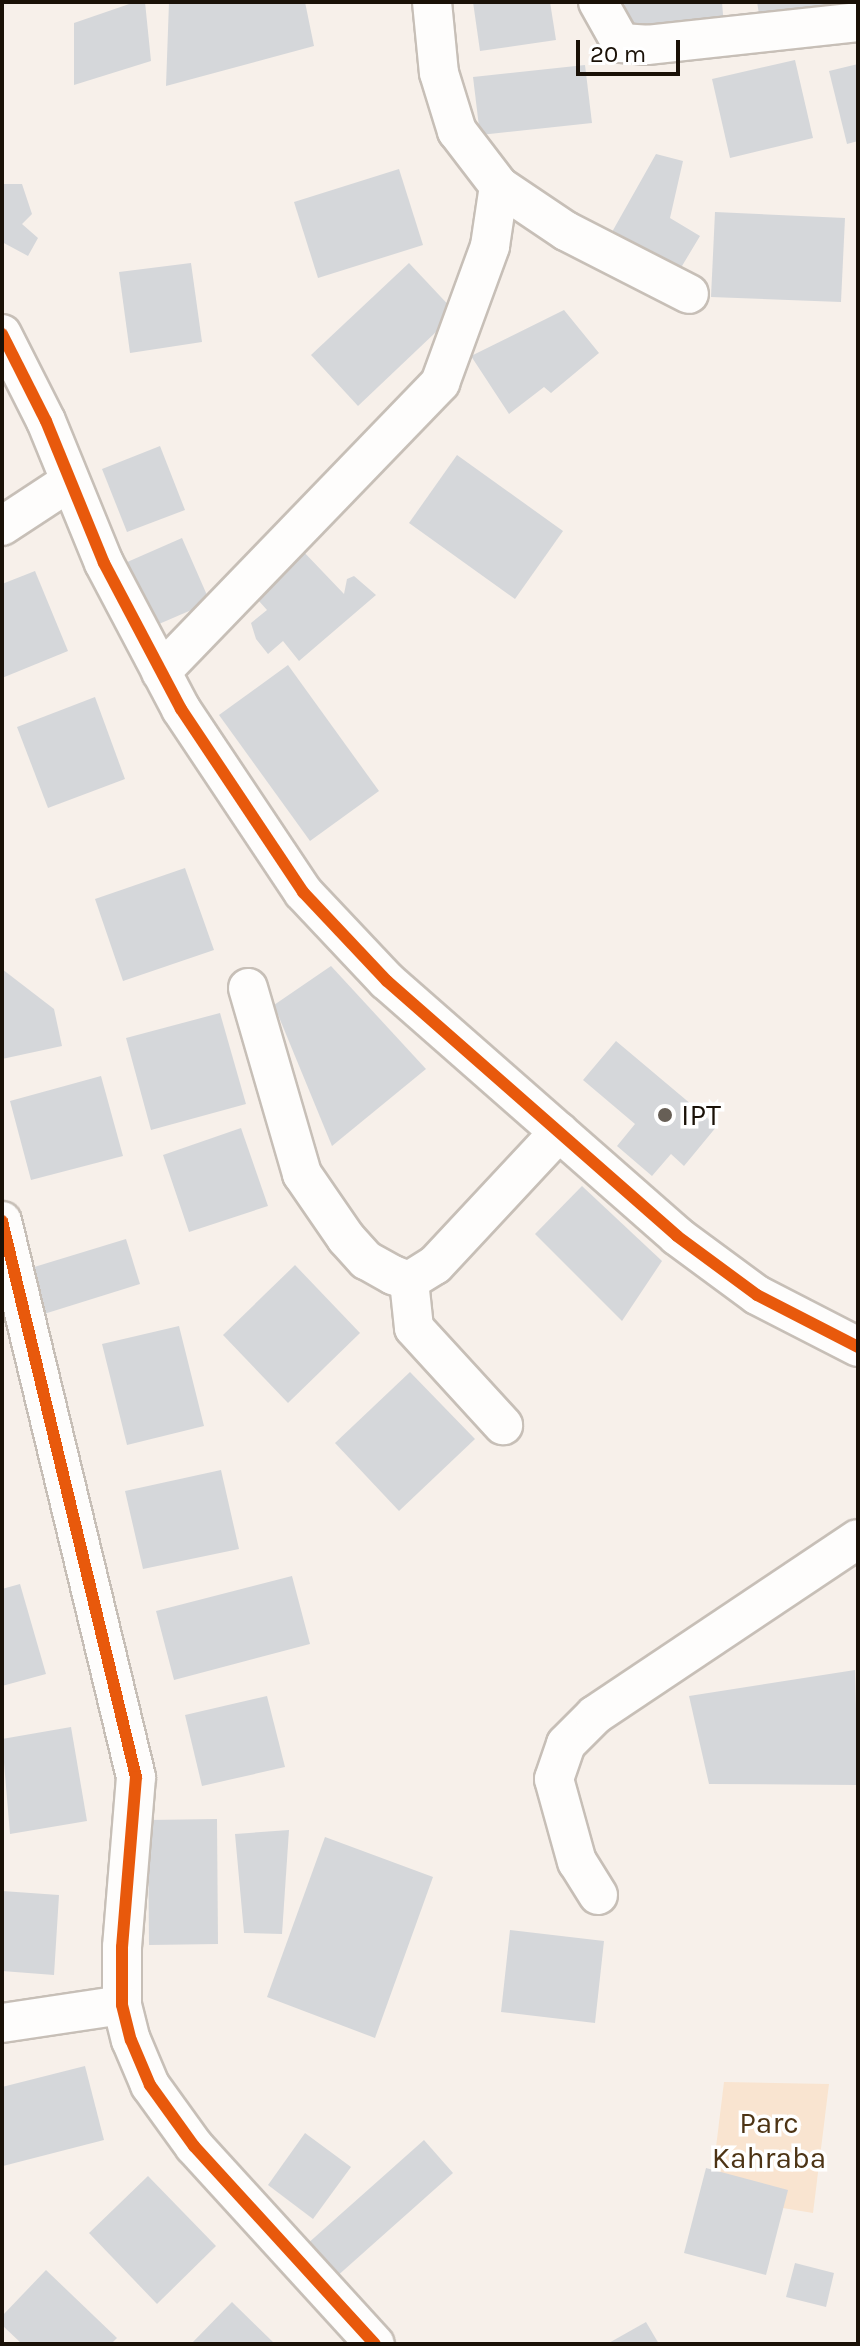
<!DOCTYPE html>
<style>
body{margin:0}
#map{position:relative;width:860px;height:2346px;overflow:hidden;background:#f7f0ea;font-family:Karla,sans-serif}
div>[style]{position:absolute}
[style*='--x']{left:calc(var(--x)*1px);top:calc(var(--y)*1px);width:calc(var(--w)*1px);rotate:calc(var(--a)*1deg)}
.green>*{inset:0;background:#f9e4d0}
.building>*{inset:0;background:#d5d7da}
.roads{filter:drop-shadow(2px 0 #c7bfb7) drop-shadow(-2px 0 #c7bfb7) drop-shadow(0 2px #c7bfb7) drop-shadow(0 -2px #c7bfb7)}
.minor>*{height:38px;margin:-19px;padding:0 19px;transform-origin:19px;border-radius:19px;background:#fefdfc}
.cycleway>*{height:12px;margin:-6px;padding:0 6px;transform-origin:6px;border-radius:6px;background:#e8590c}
.dots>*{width:22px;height:22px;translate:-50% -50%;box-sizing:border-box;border:4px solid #fff;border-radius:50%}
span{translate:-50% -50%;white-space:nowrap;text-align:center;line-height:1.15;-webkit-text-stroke:7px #fff;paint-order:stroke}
.poi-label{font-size:30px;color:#1a1107}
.left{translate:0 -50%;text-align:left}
.park-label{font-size:30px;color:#4d3415}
.frame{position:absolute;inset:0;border:4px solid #1a1107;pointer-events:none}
.scale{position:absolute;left:576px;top:40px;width:104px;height:36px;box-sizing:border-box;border:4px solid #1a1107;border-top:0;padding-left:10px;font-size:24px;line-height:28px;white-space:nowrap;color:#1a1107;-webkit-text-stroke:6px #fff;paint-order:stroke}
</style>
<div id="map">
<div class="green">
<i style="clip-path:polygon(724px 2082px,829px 2084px,813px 2213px,710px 2196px)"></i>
</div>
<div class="building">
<i style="clip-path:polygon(135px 2px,145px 2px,151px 61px,74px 85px,74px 23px)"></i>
<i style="clip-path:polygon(169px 2px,305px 2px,314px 46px,166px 86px)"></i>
<i style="clip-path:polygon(473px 2px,550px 2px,556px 40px,480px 51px)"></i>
<i style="clip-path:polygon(624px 2px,722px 2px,724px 27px,628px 30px)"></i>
<i style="clip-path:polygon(757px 2px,854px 2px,854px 4px,760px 20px)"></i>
<i style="clip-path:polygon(795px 60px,813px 138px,730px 158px,712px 79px)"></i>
<i style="clip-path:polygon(858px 64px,858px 141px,847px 144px,829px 71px)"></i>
<i style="clip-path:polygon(585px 65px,592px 123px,480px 135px,473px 77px)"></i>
<i style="clip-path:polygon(656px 154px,683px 161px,670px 218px,700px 236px,679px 271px,612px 232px)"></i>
<i style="clip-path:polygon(399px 169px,423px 245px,318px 278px,294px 202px)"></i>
<i style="clip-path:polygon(2px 184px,22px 184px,32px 214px,22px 224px,38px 238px,28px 256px,2px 242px)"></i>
<i style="clip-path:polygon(715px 212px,845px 218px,841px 302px,711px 297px)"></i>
<i style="clip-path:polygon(191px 263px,202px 342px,130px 353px,119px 272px)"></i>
<i style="clip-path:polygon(409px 263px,456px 313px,358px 406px,311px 355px)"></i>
<i style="clip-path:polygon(564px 310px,599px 353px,551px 393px,544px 387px,509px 414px,471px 356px)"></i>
<i style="clip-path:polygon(160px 446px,185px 510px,127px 532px,102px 469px)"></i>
<i style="clip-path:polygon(457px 455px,563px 531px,515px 599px,409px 523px)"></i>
<i style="clip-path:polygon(182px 538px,210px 602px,152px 627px,125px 563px)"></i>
<i style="clip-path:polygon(301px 549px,344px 594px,347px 579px,354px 576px,376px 595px,299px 661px,283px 641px,268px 654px,256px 639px,251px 623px,267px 610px,250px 591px)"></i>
<i style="clip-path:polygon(35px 571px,68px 651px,2px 678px,2px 584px)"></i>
<i style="clip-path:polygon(288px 665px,379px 791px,310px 841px,219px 715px)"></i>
<i style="clip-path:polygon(95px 697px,125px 779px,48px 808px,17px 727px)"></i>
<i style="clip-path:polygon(185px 868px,214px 950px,123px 981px,95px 899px)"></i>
<i style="clip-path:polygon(331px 966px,426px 1069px,332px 1146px,274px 1005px)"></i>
<i style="clip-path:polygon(2px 969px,54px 1009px,62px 1046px,2px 1059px)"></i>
<i style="clip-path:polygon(220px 1013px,246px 1104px,151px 1130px,126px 1038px)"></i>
<i style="clip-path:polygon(616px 1041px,717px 1126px,684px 1166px,671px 1154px,652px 1176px,617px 1146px,635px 1124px,583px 1080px)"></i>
<i style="clip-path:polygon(101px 1076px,123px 1156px,31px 1180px,10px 1101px)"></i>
<i style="clip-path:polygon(241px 1128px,268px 1206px,189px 1232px,163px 1155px)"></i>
<i style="clip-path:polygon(582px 1186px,662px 1261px,622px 1321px,535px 1234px)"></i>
<i style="clip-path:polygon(126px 1239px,140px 1284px,44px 1314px,31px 1268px)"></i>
<i style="clip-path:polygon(295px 1265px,360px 1333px,288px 1403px,223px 1335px)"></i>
<i style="clip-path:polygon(179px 1326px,204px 1426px,127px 1445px,102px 1344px)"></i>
<i style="clip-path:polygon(410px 1372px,475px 1439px,399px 1511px,335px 1443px)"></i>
<i style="clip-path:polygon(221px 1470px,239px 1549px,143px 1569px,125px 1491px)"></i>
<i style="clip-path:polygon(292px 1576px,310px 1644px,174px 1680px,156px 1611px)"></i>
<i style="clip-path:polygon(20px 1584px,46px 1674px,2px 1686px,2px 1589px)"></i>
<i style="clip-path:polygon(855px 1670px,858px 1785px,709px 1784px,689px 1696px)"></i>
<i style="clip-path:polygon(267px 1696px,285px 1767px,202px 1786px,185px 1715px)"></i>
<i style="clip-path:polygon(71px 1727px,87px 1821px,10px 1834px,2px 1739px)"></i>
<i style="clip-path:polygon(217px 1819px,218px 1944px,149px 1945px,148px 1820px)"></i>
<i style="clip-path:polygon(289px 1830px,282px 1934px,244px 1933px,235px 1834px)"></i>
<i style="clip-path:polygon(325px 1837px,433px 1877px,375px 2038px,267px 1997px)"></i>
<i style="clip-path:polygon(2px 1891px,59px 1895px,54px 1975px,2px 1971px)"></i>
<i style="clip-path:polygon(510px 1930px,604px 1941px,595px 2023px,501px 2012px)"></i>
<i style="clip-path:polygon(85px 2066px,104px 2140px,3px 2166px,2px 2087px)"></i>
<i style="clip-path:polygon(305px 2133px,351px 2167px,313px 2219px,268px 2185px)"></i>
<i style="clip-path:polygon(424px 2140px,453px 2173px,335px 2278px,306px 2245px)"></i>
<i style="clip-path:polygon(706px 2168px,788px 2190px,766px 2275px,684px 2253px)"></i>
<i style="clip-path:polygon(148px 2176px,216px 2246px,157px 2304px,89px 2233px)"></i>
<i style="clip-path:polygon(795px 2263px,834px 2273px,826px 2307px,786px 2297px)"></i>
<i style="clip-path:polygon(46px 2270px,117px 2338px,111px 2344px,22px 2344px,2px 2325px,2px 2316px)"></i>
<i style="clip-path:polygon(232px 2302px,275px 2344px,191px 2344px)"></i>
<i style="clip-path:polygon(646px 2322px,659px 2344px,607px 2344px)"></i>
</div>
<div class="roads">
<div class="minor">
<i style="--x:432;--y:2;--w:71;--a:84.4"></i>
<i style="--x:439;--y:73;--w:61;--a:72.8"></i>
<i style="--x:457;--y:131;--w:69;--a:52.6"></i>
<i style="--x:499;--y:186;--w:81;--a:33.9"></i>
<i style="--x:566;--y:231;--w:138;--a:27.1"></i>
<i style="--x:598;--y:2;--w:47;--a:60.7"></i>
<i style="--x:621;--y:43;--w:26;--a:4"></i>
<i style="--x:647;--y:45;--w:212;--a:-6.2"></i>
<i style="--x:2;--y:334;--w:97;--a:63.2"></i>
<i style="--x:46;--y:421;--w:153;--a:67.8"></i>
<i style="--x:104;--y:563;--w:165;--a:62.2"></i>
<i style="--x:181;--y:709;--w:220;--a:56.3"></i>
<i style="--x:303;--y:892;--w:122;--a:46.7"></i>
<i style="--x:387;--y:981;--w:386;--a:41.3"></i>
<i style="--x:677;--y:1236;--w:99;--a:36.4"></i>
<i style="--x:757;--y:1295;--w:114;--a:27.2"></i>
<i style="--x:2;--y:526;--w:80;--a:-33.3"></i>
<i style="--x:161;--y:672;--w:402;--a:-46"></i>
<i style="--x:440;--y:383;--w:146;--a:-69.9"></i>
<i style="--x:490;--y:246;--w:61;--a:-81.5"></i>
<i style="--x:248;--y:988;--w:194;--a:73.8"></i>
<i style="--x:302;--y:1174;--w:78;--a:55.5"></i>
<i style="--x:346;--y:1238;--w:30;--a:48"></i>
<i style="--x:366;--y:1260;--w:31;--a:29"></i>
<i style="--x:393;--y:1275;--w:17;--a:21"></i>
<i style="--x:409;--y:1281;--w:31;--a:-32"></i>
<i style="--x:435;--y:1265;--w:182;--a:-47"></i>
<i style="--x:2;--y:1221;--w:572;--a:76.45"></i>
<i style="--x:136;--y:1777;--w:171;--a:94.7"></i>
<i style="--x:122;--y:1947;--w:58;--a:90"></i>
<i style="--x:122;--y:2005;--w:36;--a:76"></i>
<i style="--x:131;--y:2040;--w:49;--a:67.1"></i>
<i style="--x:150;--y:2085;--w:75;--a:54.2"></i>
<i style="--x:194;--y:2146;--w:268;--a:47.6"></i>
<i style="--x:409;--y:1281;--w:47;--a:83.9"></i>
<i style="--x:414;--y:1328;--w:132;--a:47.5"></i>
<i style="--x:598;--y:1895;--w:39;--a:-122"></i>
<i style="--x:577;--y:1862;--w:86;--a:-105.5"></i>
<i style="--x:554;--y:1779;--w:37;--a:-71"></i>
<i style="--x:566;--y:1744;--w:41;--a:-45"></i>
<i style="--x:595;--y:1715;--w:316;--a:-33.8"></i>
<i style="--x:2;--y:2023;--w:121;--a:-8.5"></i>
</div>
</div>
<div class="cycleway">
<i style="--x:2;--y:334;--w:97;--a:63.2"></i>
<i style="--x:46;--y:421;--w:153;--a:67.8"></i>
<i style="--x:104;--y:563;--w:165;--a:62.2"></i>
<i style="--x:181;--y:709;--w:220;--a:56.3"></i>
<i style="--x:303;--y:892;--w:122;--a:46.7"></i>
<i style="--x:387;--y:981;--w:386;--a:41.3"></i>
<i style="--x:677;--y:1236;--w:99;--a:36.4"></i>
<i style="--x:757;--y:1295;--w:114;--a:27.2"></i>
<i style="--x:2;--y:1221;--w:572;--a:76.45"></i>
<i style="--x:136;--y:1777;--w:171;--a:94.7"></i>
<i style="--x:122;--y:1947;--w:58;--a:90"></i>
<i style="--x:122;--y:2005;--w:36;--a:76"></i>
<i style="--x:131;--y:2040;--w:49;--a:67.1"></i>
<i style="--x:150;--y:2085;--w:75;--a:54.2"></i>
<i style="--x:194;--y:2146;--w:268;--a:47.6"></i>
</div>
<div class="dots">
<i style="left:665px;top:1115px;background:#675f56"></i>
</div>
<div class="poi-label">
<span class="left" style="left:681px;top:1115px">IPT</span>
</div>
<div class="park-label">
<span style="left:769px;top:2140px">Parc<br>Kahraba</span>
</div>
<div class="frame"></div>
<div class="scale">20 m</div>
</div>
